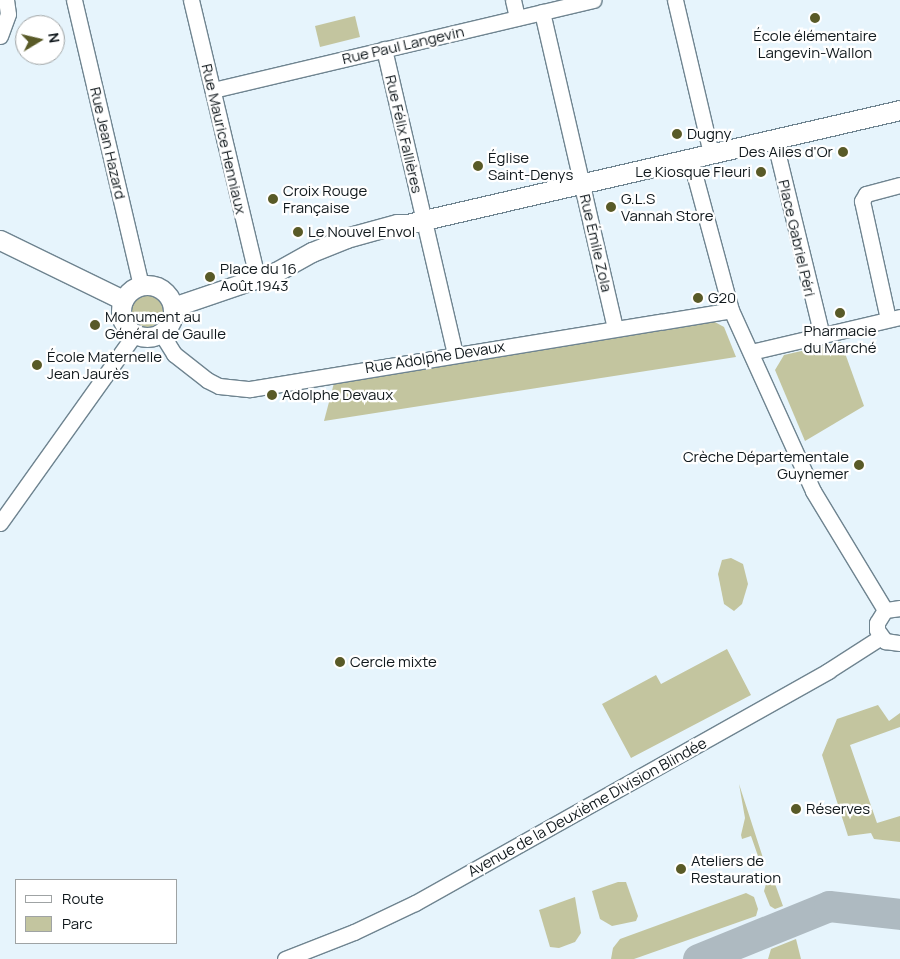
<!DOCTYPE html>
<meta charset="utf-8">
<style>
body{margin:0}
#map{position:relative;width:900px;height:959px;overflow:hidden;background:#e6f4fc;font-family:Manrope,sans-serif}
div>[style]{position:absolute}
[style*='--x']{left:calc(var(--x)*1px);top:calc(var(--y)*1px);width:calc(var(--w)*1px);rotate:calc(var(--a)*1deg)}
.green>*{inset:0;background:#c3c59f}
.round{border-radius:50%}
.taxiway>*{height:31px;margin:-15.5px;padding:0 15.5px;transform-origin:15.5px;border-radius:15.5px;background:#aebac1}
.roads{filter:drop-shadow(1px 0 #6f8490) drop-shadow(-1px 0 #6f8490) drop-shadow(0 1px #6f8490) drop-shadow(0 -1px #6f8490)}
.minor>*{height:15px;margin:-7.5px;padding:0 7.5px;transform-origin:7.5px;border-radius:7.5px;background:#fff}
.major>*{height:19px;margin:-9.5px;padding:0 9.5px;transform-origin:9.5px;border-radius:9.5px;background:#fff}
.major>.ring{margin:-9.5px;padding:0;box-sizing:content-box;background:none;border:19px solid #fff;border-radius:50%}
.dots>*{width:14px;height:14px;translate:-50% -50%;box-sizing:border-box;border:2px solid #fff;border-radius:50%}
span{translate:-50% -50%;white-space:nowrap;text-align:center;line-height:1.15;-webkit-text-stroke:4.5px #fff;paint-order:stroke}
.poi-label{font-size:15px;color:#10181c}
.left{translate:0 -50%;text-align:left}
.right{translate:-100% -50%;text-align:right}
.street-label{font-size:15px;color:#10181c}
.legend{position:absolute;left:15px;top:879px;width:162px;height:65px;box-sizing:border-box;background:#fff;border:1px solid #9fa3a4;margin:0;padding:6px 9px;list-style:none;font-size:15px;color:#10181c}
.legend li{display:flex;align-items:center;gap:10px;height:25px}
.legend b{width:25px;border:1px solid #9fa3a4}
.north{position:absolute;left:15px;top:15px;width:50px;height:50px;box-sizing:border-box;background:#fff;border:1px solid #9fa3a4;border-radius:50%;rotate:81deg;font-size:14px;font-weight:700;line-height:20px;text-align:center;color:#10181c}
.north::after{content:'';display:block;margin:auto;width:18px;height:22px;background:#595a27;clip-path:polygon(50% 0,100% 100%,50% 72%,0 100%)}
</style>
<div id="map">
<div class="green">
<i style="clip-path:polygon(355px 16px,360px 37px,320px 47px,315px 26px)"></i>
<i class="round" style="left:131px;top:295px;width:32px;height:32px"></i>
<i style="clip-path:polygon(713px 321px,724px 327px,736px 357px,324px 421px,334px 383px)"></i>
<i style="clip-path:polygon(841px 342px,864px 406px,805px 441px,775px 370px,784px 355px)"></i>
<i style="clip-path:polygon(731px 558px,743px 564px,748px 584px,742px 604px,734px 611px,724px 604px,718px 574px,722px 560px)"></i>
<i style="clip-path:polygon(727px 649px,751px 695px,631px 758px,602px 704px,656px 675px,661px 684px)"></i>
<i style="clip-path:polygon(878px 705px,889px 721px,900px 713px,900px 727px,850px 745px,877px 823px,900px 816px,900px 842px,874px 839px,871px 833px,848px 836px,822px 755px,837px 719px)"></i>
<i style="clip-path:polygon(739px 784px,765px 864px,755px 859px,758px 856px,751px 836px,742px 839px,741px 835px,745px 818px)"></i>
<i style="clip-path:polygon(774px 881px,783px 906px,775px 909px,770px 906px,764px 891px,766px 884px)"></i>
<i style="clip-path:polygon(618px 882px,626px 882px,638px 916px,636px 921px,612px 926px,600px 919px,592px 891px)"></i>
<i style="clip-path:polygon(746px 893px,754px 897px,758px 909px,756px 916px,634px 959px,611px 959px,613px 948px,620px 939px)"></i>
<i style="clip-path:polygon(575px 897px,581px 933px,575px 942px,559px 948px,550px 947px,539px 910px)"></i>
<i style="clip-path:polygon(796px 939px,801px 959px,768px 959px,771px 949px)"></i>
</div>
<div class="taxiway">
<i style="--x:698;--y:959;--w:141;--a:-22"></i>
<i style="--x:829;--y:906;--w:71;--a:6.4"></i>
</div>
<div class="roads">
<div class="minor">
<i style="--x:74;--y:0;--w:294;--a:76.8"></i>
<i style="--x:191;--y:0;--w:286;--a:76.6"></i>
<i style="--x:513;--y:0;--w:18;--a:77"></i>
<i style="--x:675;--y:0;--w:158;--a:76.8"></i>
<i style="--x:542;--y:12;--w:323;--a:77"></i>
<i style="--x:0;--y:36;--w:23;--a:-70"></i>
<i style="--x:8;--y:14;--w:14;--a:-98"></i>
<i style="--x:384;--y:49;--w:313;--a:76.9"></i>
<i style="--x:213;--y:90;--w:391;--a:-13.3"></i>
<i style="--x:774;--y:139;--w:203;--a:76.3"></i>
<i style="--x:690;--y:158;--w:157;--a:74.9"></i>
<i style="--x:731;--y:310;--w:199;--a:65.6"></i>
<i style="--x:813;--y:491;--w:139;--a:58.8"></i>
<i style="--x:888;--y:319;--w:121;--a:-102.4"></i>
<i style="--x:862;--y:201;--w:8;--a:-60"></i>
<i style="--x:866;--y:194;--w:35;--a:-15"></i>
<i style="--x:161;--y:333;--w:25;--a:58"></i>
<i style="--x:174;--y:354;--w:42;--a:38.2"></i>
<i style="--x:207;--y:380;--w:13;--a:27"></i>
<i style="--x:219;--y:386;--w:31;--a:6"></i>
<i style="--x:250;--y:389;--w:487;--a:-9.3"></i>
<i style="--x:751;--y:352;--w:153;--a:-13.2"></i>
<i style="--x:0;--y:523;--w:232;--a:-54.5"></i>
<i style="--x:900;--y:608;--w:15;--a:172"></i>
<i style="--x:885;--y:610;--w:15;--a:122"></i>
<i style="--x:877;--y:623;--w:7;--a:90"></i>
<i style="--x:877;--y:630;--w:14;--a:54"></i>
<i style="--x:885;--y:641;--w:15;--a:8"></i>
<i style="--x:285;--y:959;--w:74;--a:-21.4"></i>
<i style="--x:354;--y:932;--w:68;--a:-25.4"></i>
<i style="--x:415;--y:903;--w:474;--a:-29.3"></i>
<i style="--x:828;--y:671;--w:63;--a:-32.7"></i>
</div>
<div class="major">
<i style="--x:0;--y:240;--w:137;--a:26"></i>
<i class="ring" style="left:121px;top:285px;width:33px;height:33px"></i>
<i style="--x:173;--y:307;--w:109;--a:-18.8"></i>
<i style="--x:276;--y:272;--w:41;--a:-29.1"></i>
<i style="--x:312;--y:252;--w:37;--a:-22"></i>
<i style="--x:346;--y:238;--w:53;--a:-15.4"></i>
<i style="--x:397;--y:224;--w:10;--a:0"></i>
<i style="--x:407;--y:224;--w:506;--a:-13.02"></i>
</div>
</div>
<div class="dots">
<i style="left:815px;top:18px;background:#595a27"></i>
<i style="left:677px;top:134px;background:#595a27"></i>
<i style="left:843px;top:152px;background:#595a27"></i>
<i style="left:478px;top:166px;background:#595a27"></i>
<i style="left:761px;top:172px;background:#595a27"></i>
<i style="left:273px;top:199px;background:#595a27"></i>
<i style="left:611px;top:207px;background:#595a27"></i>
<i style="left:298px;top:232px;background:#595a27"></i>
<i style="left:210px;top:277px;background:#595a27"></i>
<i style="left:698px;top:298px;background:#595a27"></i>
<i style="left:840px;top:313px;background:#595a27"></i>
<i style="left:95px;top:325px;background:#595a27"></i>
<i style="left:37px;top:365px;background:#595a27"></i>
<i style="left:272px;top:395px;background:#595a27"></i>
<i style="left:859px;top:465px;background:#595a27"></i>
<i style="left:340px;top:662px;background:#595a27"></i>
<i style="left:796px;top:809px;background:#595a27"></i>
<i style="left:681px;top:869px;background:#595a27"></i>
</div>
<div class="poi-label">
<span style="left:815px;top:44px">École élémentaire<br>Langevin-Wallon</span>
<span class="left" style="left:687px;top:134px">Dugny</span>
<span class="right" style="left:833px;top:152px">Des Ailes d'Or</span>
<span class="left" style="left:488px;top:166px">Église<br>Saint-Denys</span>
<span class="right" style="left:751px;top:172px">Le Kiosque Fleuri</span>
<span class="left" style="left:283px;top:199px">Croix Rouge<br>Française</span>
<span class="left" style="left:621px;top:207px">G.L.S<br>Vannah Store</span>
<span class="left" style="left:308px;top:232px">Le Nouvel Envol</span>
<span class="left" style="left:220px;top:277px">Place du 16<br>Août 1943</span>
<span class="left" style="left:708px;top:298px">G20</span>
<span class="left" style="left:105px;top:325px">Monument au<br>Général de Gaulle</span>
<span style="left:840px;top:339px">Pharmacie<br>du Marché</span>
<span class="left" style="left:47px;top:365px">École Maternelle<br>Jean Jaurès</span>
<span class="left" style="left:282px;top:395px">Adolphe Devaux</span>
<span class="right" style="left:849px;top:465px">Crèche Départementale<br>Guynemer</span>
<span class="left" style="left:350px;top:662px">Cercle mixte</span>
<span class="left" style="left:806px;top:809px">Réserves</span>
<span class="left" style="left:691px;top:869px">Ateliers de<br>Restauration</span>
</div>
<div class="street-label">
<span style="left:403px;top:45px;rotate:-13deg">Rue Paul Langevin</span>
<span style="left:404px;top:134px;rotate:77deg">Rue Félix Fallières</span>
<span style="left:224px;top:139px;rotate:77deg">Rue Maurice Henniaux</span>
<span style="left:108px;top:143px;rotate:77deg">Rue Jean Hazard</span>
<span style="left:797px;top:238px;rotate:77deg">Place Gabriel Péri</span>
<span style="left:596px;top:243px;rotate:77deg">Rue Émile Zola</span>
<span style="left:435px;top:357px;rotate:-9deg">Rue Adolphe Devaux</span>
<span style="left:587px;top:807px;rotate:-29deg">Avenue de la Deuxième Division Blindée</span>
</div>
<ul class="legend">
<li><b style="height:6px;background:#fff"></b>Route</li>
<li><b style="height:14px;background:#c3c59f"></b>Parc</li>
</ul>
<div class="north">N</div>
</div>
